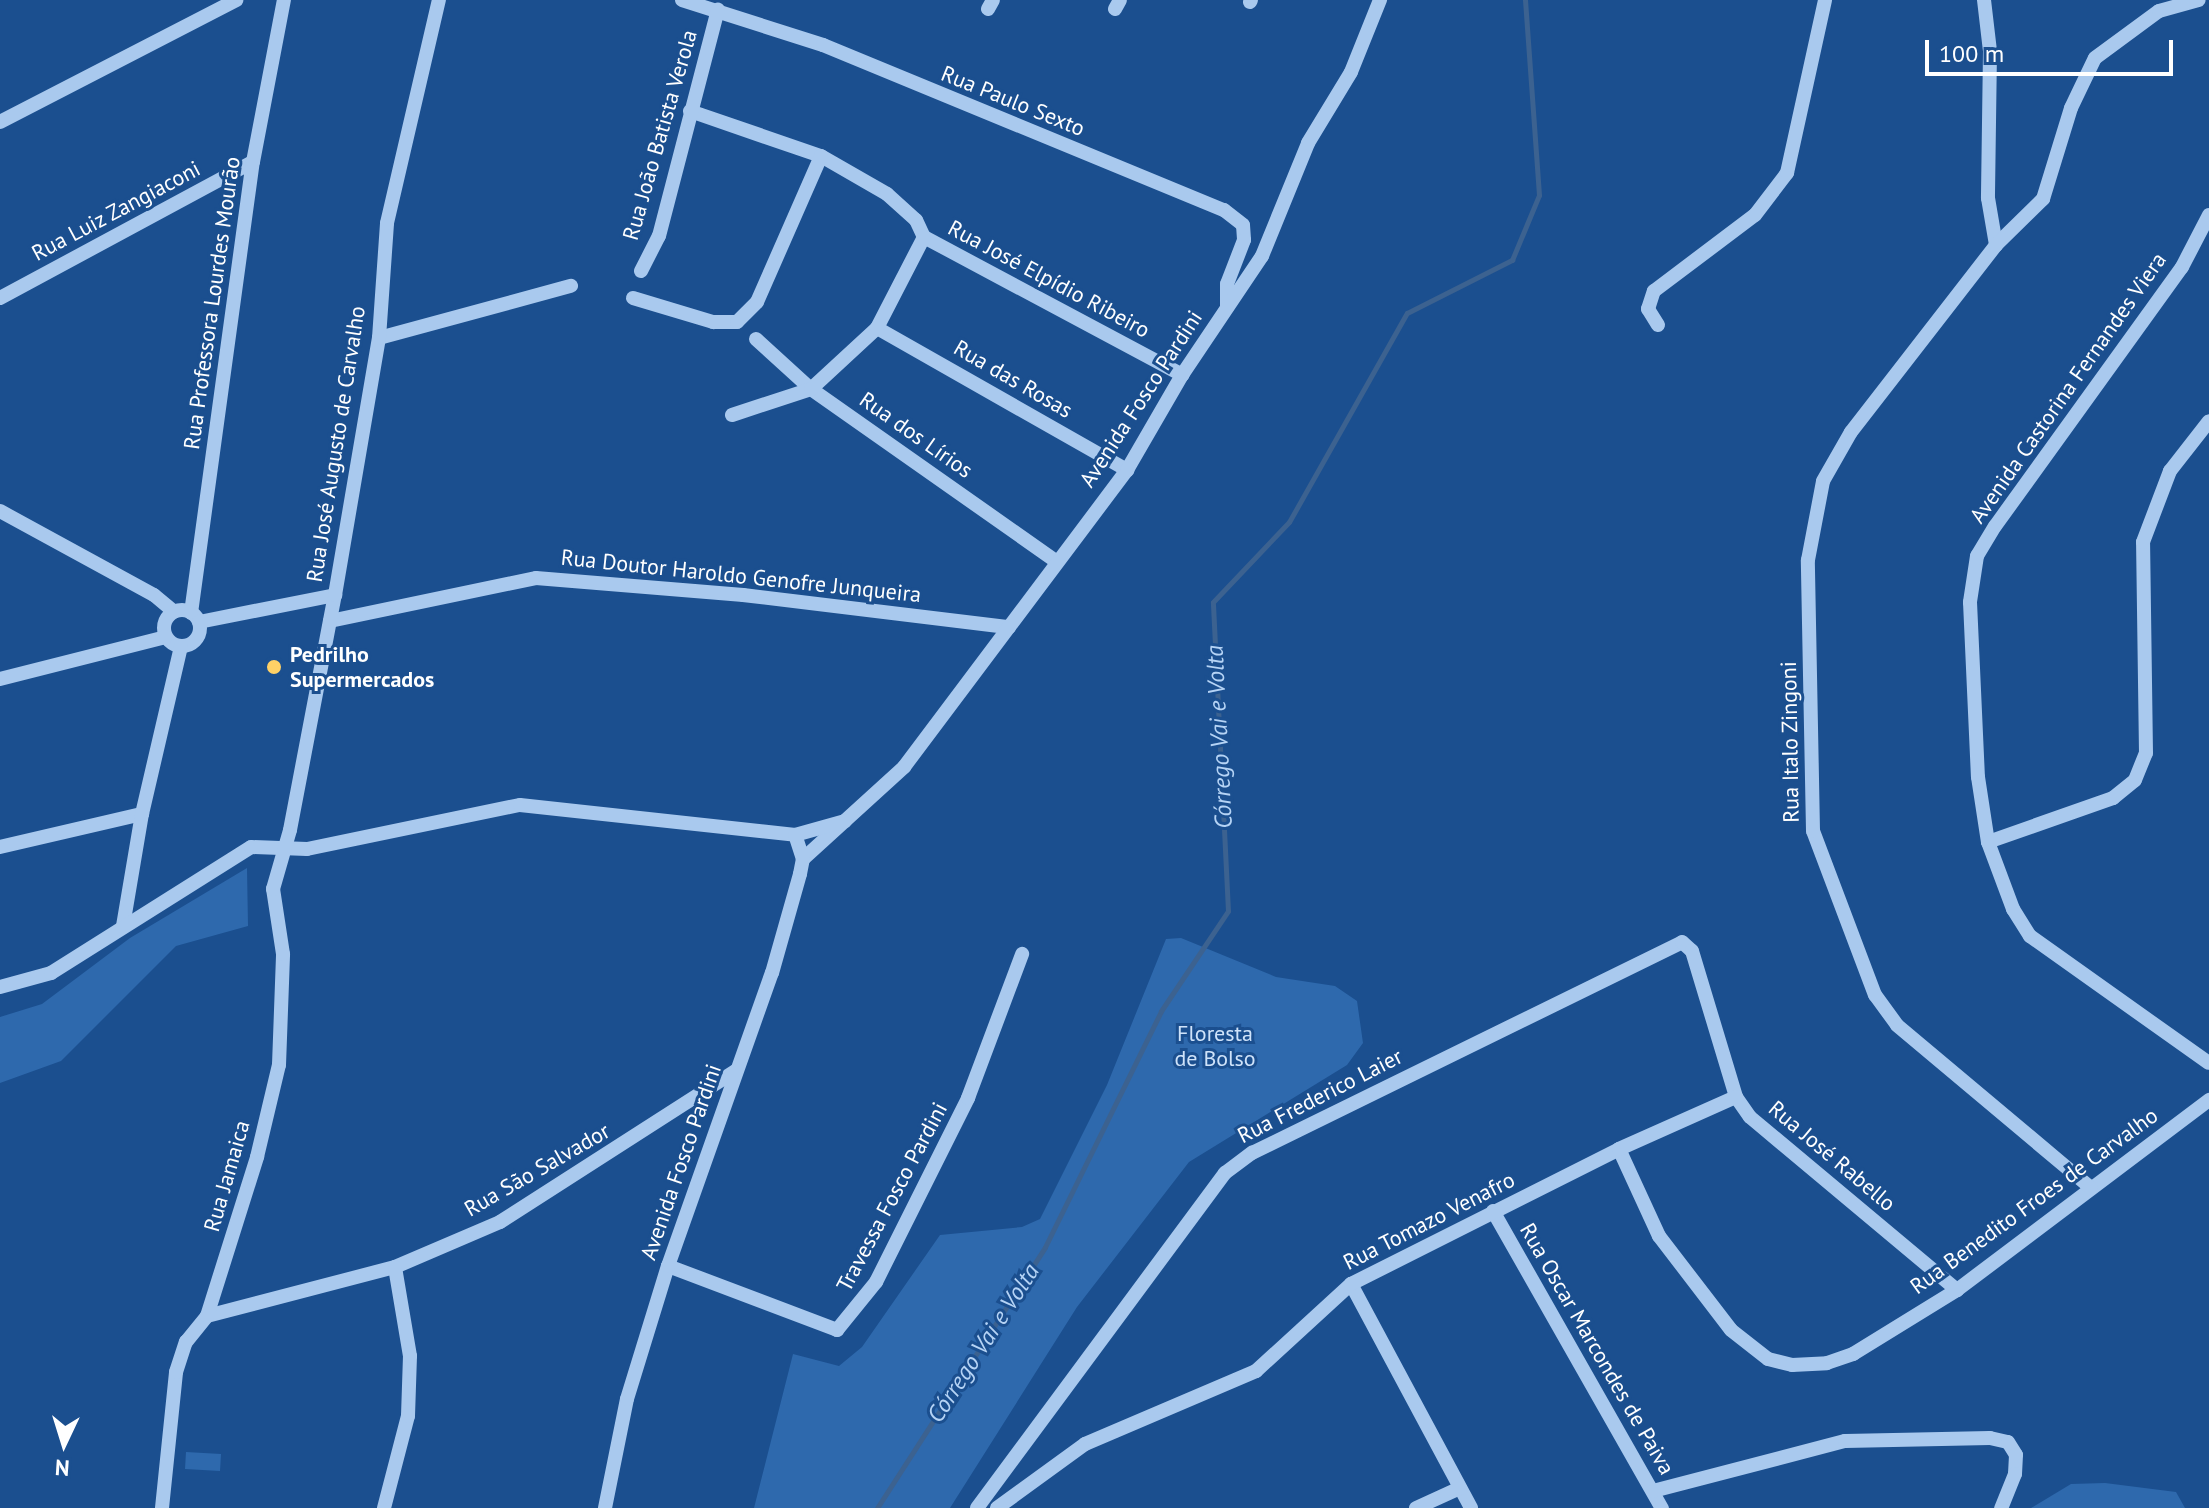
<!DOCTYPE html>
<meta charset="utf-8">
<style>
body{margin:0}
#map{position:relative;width:2209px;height:1508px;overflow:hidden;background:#1b4f8f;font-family:"PT Sans",sans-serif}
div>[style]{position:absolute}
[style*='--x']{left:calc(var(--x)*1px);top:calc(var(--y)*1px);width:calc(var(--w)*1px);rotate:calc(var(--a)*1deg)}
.green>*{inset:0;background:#2e69ad}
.stream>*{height:5px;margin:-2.5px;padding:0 2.5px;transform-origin:2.5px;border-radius:2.5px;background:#3c6290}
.minor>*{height:14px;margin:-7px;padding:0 7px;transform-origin:7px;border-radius:7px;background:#a9c9ee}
.minor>.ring{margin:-7px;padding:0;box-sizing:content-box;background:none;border:14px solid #a9c9ee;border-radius:50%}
.dots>*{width:22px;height:22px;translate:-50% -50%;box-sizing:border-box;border:4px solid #1b4f8f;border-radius:50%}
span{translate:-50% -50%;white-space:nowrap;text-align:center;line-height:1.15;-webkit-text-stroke:6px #1b4f8f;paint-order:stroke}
.street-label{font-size:22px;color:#fff}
.poi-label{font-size:22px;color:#fff;font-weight:700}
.left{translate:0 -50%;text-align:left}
.park-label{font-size:22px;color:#cfe3fa}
.water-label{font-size:24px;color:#b5d3f5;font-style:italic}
.north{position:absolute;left:24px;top:1404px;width:80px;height:80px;-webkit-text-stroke:6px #1b4f8f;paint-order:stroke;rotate:184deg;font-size:22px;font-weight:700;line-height:32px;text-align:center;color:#fff}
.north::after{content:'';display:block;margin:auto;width:28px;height:36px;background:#fff;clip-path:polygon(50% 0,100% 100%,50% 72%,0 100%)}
.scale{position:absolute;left:1925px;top:40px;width:248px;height:36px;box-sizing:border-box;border:4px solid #fff;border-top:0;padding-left:10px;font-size:24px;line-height:28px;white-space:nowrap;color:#fff;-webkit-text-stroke:6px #1b4f8f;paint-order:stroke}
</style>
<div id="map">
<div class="green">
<i style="clip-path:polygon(247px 868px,248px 926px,176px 946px,61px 1061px,0 1083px,0 1017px,42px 1004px,130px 938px)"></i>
<i style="clip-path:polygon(1181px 938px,1276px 977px,1335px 986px,1357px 1001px,1363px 1043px,1347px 1065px,1189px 1162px,1077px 1307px,950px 1508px,754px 1508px,793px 1354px,839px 1366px,862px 1347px,940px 1235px,1022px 1227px,1040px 1219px,1107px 1085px,1166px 939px)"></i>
<i style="clip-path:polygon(186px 1452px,221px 1454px,220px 1471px,185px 1469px)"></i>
<i style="clip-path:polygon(2105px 1483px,2176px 1492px,2185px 1508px,2031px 1508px,2071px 1484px)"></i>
</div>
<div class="stream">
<i style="--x:877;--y:1508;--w:310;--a:-57.2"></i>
<i style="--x:1045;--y:1247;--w:263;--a:-63.8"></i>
<i style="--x:1161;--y:1011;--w:120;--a:-56.2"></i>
<i style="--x:1228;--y:911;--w:309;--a:-92.8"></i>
<i style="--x:1213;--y:602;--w:110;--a:-46.5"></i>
<i style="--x:1289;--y:522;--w:240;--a:-60.6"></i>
<i style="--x:1407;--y:313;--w:118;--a:-26.8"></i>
<i style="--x:1512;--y:260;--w:70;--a:-67.4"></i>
<i style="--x:1539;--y:195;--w:196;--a:-94.1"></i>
</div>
<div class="minor">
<i style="--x:682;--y:0;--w:148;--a:17.7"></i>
<i style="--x:823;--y:45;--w:434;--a:22.4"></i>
<i style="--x:1224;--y:210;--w:24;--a:38"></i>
<i style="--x:1243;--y:225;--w:15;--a:86"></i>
<i style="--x:1244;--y:240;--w:47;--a:111.1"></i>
<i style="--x:1227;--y:284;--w:23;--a:90"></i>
<i style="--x:1984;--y:0;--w:51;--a:83.3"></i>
<i style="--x:1990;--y:51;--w:147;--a:90.8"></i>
<i style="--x:1988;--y:198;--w:48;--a:80.3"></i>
<i style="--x:1250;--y:2;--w:2;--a:-63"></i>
<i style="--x:988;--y:9;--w:10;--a:-61"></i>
<i style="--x:1115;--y:9;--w:10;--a:-61"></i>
<i style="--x:690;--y:111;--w:139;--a:19"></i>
<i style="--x:821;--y:156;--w:76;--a:29.9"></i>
<i style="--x:887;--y:194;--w:39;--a:42"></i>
<i style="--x:916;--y:220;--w:19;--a:65"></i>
<i style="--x:924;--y:237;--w:293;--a:28.1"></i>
<i style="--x:0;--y:122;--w:266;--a:-27.3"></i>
<i style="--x:2209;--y:215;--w:59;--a:117.4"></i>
<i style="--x:2182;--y:267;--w:319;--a:125.8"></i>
<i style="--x:1995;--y:526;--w:35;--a:121"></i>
<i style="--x:1977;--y:556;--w:47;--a:98.7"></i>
<i style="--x:1970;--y:602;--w:175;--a:87.4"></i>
<i style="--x:1978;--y:777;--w:66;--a:81.3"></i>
<i style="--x:1988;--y:842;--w:72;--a:69.5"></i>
<i style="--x:2013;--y:909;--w:32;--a:58"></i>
<i style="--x:2030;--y:936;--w:219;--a:35.4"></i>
<i style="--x:641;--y:271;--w:39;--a:-63"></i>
<i style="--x:659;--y:236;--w:234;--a:-75.4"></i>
<i style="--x:0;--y:298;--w:287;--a:-28.3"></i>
<i style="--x:633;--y:298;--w:84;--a:16.7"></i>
<i style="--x:713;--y:322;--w:24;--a:0"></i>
<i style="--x:737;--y:322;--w:28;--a:-45"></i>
<i style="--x:757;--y:302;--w:159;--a:-66.3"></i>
<i style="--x:1658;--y:325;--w:19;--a:-122"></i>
<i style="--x:1648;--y:309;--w:19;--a:-72"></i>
<i style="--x:1654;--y:291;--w:126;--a:-37"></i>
<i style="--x:1755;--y:215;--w:53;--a:-52.7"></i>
<i style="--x:1787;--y:173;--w:177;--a:-77.6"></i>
<i style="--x:877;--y:328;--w:288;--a:29.6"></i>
<i style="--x:379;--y:338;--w:199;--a:-15.2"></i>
<i style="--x:756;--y:339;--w:74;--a:42.3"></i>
<i style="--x:811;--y:389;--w:299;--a:35.1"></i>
<i style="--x:732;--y:415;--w:83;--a:-18.2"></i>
<i style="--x:811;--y:389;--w:90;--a:-42.7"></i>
<i style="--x:877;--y:328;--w:102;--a:-62.7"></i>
<i style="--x:0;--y:511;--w:175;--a:28.6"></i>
<i style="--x:154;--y:595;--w:26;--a:40"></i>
<i class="ring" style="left:164px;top:610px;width:22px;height:22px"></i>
<i style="--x:191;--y:613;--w:455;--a:-82.2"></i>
<i style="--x:253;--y:162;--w:165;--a:-79.2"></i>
<i style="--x:330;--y:621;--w:210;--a:-11.8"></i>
<i style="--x:536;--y:578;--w:208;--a:4.7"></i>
<i style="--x:743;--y:595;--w:268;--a:6.9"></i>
<i style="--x:199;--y:622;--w:139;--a:-11.2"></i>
<i style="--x:0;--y:679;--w:171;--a:-14.2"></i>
<i style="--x:1988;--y:842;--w:133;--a:-19.4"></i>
<i style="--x:2113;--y:798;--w:28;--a:-39"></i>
<i style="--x:2135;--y:780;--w:29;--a:-68"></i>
<i style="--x:2146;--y:753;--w:211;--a:-90.8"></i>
<i style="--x:2143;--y:542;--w:76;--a:-69.2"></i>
<i style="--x:2170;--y:471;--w:63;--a:-52"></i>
<i style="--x:0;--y:847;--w:146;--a:-13.1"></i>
<i style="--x:803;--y:859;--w:137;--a:-42.3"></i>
<i style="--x:904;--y:767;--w:371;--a:-53.1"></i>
<i style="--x:1127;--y:470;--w:110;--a:-59.9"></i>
<i style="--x:1182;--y:375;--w:143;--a:-56.1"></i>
<i style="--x:1262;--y:256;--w:122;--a:-67.8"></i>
<i style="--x:1308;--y:143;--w:83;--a:-58.8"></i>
<i style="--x:1351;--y:72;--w:78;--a:-68.1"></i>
<i style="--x:123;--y:926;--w:114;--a:-80.4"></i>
<i style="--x:142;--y:814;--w:172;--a:-76.9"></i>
<i style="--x:0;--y:987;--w:53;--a:-15.4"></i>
<i style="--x:51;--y:973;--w:236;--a:-32.2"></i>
<i style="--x:251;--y:847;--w:56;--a:2"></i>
<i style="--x:307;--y:849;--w:217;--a:-11.7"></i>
<i style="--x:520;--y:805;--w:277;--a:6.2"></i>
<i style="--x:795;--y:835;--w:52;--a:-15.6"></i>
<i style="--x:1619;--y:1149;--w:96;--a:65.3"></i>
<i style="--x:1659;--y:1236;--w:118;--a:52.5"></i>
<i style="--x:1731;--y:1330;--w:47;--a:38.1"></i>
<i style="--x:1768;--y:1359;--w:25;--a:14"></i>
<i style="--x:1792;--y:1365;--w:35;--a:-3"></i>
<i style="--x:1827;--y:1363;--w:28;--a:-19"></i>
<i style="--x:1853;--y:1354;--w:122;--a:-31.6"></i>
<i style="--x:1957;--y:1290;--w:316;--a:-37"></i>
<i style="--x:2091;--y:1188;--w:253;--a:-140"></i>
<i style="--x:1897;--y:1025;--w:37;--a:-126"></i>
<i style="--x:1875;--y:995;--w:175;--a:-110.7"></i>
<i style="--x:1813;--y:831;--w:271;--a:-91.1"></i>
<i style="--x:1808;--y:560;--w:80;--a:-79.2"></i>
<i style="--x:1823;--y:481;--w:56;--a:-60.3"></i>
<i style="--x:1851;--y:432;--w:237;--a:-52.2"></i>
<i style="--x:1996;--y:245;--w:66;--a:-44.4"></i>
<i style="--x:2043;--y:199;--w:95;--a:-72.9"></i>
<i style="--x:2071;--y:108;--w:55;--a:-64.4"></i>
<i style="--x:2095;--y:58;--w:79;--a:-36.3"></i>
<i style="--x:2159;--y:11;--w:41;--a:-15.4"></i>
<i style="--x:1493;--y:1211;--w:342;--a:60.4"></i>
<i style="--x:668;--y:1266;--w:181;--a:20.7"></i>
<i style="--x:837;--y:1330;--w:62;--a:-50.9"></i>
<i style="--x:876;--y:1282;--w:206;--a:-63.4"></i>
<i style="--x:968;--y:1098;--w:154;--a:-69.4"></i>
<i style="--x:1351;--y:1284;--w:254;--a:61.8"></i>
<i style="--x:207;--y:1316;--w:194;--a:-14.6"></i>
<i style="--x:395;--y:1267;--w:114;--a:-23.2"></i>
<i style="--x:500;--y:1222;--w:279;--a:-32.7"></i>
<i style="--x:1653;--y:1491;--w:198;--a:-14.6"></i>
<i style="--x:1845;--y:1441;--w:145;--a:-1.2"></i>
<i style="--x:1990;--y:1438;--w:18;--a:13"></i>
<i style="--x:2008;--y:1442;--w:15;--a:58"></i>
<i style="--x:2016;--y:1455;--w:19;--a:93"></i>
<i style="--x:2015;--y:1474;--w:37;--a:112"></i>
<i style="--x:162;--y:1508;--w:137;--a:-84.1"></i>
<i style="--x:176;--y:1372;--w:32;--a:-72"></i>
<i style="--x:186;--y:1342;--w:33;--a:-51"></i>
<i style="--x:207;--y:1316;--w:167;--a:-72.5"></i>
<i style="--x:257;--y:1157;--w:95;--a:-76.6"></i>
<i style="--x:279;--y:1065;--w:111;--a:-87.9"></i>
<i style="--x:283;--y:954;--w:66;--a:-98.7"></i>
<i style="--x:273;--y:889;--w:61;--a:-73.9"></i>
<i style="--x:290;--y:830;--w:239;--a:-79.2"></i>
<i style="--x:335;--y:595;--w:261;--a:-80.3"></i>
<i style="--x:379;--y:338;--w:115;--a:-86"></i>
<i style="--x:387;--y:223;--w:229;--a:-76.9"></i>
<i style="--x:384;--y:1508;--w:95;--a:-75.4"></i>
<i style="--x:408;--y:1416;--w:60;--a:-88.1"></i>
<i style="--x:410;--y:1356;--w:90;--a:-99.6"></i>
<i style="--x:605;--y:1508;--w:111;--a:-78.6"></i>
<i style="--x:627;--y:1399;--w:139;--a:-72.9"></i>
<i style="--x:668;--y:1266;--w:311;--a:-70.5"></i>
<i style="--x:772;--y:973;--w:103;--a:-74.2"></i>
<i style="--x:800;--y:874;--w:15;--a:-79"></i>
<i style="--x:803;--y:859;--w:25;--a:-108"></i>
<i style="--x:977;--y:1508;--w:417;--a:-53.5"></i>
<i style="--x:1225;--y:1173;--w:34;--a:-37"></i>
<i style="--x:1252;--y:1153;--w:479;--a:-26.1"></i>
<i style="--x:1682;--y:942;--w:13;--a:42"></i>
<i style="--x:1692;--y:951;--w:152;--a:73.2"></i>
<i style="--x:1736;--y:1097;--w:24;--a:55"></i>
<i style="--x:1750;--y:1117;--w:270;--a:39.9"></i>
<i style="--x:997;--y:1508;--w:109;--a:-36"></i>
<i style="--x:1085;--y:1444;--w:186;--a:-23.1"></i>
<i style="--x:1256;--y:1371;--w:129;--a:-42.5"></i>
<i style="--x:1351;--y:1284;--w:300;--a:-26.7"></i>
<i style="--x:1619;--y:1149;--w:128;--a:-24"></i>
<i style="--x:1416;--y:1508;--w:48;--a:-24.4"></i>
</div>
<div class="dots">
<i style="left:274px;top:667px;background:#ffd166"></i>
</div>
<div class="street-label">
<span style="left:1013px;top:101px;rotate:22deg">Rua Paulo Sexto</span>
<span style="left:660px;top:135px;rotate:-74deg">Rua João Batista Verola</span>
<span style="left:116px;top:211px;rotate:-28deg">Rua Luiz Zangiaconi</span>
<span style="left:1049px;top:279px;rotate:28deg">Rua José Elpídio Ribeiro</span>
<span style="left:212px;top:303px;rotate:-82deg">Rua Professora Lourdes Mourão</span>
<span style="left:1013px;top:379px;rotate:30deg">Rua das Rosas</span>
<span style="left:2068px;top:388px;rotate:-55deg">Avenida Castorina Fernandes Viera</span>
<span style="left:1141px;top:399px;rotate:-57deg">Avenida Fosco Pardini</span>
<span style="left:916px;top:435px;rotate:35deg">Rua dos Lírios</span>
<span style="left:336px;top:444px;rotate:-81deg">Rua José Augusto de Carvalho</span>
<span style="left:741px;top:576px;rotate:6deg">Rua Doutor Haroldo Genofre Junqueira</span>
<span style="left:1790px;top:742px;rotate:-91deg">Rua Italo Zingoni</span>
<span style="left:1320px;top:1096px;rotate:-27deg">Rua Frederico Laier</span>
<span style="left:1832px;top:1156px;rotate:40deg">Rua José Rabello</span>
<span style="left:681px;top:1162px;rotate:-71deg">Avenida Fosco Pardini</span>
<span style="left:537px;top:1170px;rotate:-30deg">Rua São Salvador</span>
<span style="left:227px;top:1176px;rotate:-74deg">Rua Jamaica</span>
<span style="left:892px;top:1197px;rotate:-62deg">Travessa Fosco Pardini</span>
<span style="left:2034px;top:1201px;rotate:-36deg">Rua Benedito Froes de Carvalho</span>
<span style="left:1429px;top:1221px;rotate:-27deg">Rua Tomazo Venafro</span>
<span style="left:1597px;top:1349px;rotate:60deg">Rua Oscar Marcondes de Paiva</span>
</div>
<div class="poi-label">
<span class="left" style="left:290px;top:667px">Pedrilho<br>Supermercados</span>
</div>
<div class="park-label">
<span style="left:1215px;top:1046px">Floresta<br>de Bolso</span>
</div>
<div class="water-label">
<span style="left:1219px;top:737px;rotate:-93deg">Córrego Vai e Volta</span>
<span style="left:983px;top:1343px;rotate:-57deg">Córrego Vai e Volta</span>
</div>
<div class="north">N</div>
<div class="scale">100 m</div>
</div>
